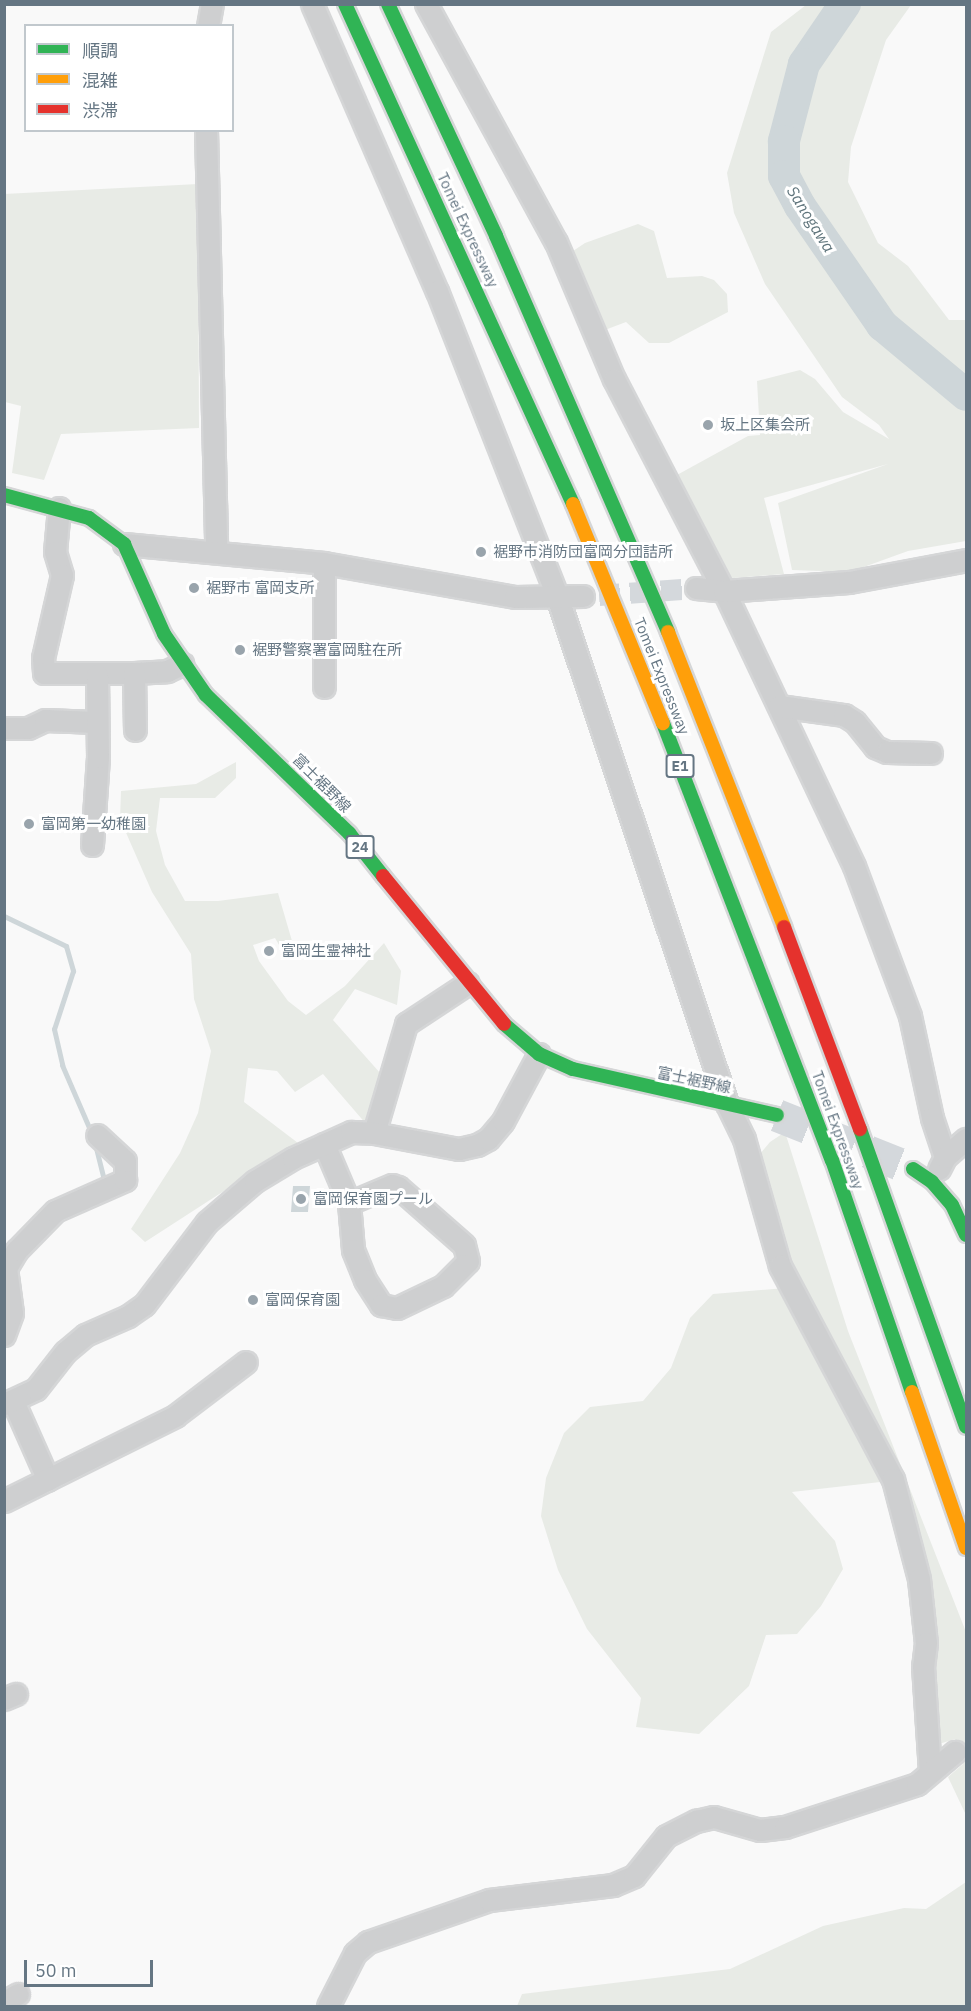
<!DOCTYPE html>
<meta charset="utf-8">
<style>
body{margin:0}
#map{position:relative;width:971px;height:2011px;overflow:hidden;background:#f9f9f9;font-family:"IBM Plex Sans","Noto Sans JP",sans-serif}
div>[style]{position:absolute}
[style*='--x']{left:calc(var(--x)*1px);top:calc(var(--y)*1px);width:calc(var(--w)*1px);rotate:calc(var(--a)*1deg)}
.green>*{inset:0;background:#e8ebe6}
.water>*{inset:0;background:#ced6d9}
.stream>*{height:5px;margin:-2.5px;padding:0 2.5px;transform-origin:2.5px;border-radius:2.5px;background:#ced6d9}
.river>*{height:32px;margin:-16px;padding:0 16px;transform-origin:16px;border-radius:16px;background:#ced6d9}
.street-tunnel>*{height:21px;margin-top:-10.5px;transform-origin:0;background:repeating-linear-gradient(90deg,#d4d8dc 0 21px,transparent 0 31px)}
.primary-tunnel>*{height:33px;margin-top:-16.5px;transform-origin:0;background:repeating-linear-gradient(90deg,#d4d8dc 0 33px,transparent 0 49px)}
.roads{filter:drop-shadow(2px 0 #d5d6d7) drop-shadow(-2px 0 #d5d6d7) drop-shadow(0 2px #d5d6d7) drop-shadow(0 -2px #d5d6d7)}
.street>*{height:21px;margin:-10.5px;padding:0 10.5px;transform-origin:10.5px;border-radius:10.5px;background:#cecfd0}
.fast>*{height:14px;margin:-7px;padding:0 7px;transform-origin:7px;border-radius:7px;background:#30b455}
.slow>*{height:14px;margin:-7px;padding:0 7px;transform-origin:7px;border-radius:7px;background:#ff9f0a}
.jam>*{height:14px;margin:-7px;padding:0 7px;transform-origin:7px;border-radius:7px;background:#e5322d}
.dots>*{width:16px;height:16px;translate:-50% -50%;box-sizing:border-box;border:3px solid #fff;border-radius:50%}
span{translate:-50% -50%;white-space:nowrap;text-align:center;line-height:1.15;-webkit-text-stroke:6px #fff;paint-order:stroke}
.shield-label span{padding:2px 4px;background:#fff;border:2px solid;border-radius:4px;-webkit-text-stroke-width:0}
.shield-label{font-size:14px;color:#657683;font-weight:700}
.street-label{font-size:15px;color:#657683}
.poi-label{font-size:15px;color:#657683}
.left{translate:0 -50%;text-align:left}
.water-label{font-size:16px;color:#60757c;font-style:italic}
.frame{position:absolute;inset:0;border:6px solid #657683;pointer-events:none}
.legend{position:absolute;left:24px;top:24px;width:210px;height:108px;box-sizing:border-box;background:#fff;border:2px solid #c1c8cd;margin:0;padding:8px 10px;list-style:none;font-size:18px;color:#657683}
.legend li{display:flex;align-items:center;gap:12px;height:30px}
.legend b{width:30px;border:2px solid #c1c8cd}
.scale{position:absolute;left:24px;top:1960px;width:129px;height:27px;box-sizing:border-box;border:3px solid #657683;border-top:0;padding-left:8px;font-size:18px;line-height:21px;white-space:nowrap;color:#657683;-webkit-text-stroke:4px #fff;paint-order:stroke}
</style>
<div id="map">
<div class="green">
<i style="clip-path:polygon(806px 5px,911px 5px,886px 40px,851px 147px,848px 182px,878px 243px,908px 266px,949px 320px,966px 320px,966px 541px,908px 551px,850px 572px,792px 570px,778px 503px,888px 464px,764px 498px,784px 574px,734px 578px,725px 577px,666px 481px,748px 436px,760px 435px,757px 381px,800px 370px,815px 379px,843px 412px,889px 439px,879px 425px,842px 397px,765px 284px,734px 213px,727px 173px,771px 32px)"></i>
<i style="clip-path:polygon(198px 184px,199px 428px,61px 434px,44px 480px,12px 473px,21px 406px,5px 402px,4px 194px)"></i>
<i style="clip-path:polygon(638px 224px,654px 231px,667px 278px,702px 276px,714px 280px,727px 294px,728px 312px,669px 343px,649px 343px,626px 322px,597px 333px,567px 255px,585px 243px)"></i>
<i style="clip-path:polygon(236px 762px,236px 778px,215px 798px,160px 798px,156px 831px,165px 865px,185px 901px,218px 901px,278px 893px,292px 941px,282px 950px,275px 938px,253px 945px,259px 961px,288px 1001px,306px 1015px,345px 986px,384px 943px,401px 971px,397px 1005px,355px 989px,333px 1020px,381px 1074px,367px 1125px,323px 1074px,295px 1092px,277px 1071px,248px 1068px,244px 1102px,298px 1143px,145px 1242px,131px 1229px,180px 1153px,198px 1113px,211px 1051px,194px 999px,191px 954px,152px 892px,120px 819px,121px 791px,196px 784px)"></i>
<i style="clip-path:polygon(785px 1132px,848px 1331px,966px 1632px,966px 1815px,948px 1777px,963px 1764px,955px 1739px,939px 1744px,898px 1480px,792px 1492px,835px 1541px,843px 1569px,821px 1606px,797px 1634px,766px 1635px,749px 1686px,699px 1734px,636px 1727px,641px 1698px,587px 1629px,558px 1570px,541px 1516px,546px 1478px,564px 1433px,590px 1407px,643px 1401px,671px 1368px,690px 1318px,713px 1294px,797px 1287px,754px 1161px,770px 1142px)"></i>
<i style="clip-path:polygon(966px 1882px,966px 2006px,517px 2006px,522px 1994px,730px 1969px,823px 1926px,904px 1908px,926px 1909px)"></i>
</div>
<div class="water">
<i style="clip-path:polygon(293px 1186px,310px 1186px,308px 1212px,291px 1212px)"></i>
</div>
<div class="stream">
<i style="--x:4;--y:916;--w:69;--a:25.8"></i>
<i style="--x:66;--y:946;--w:26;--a:74"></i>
<i style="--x:73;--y:971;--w:61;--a:108.1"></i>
<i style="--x:54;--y:1029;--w:37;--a:77"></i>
<i style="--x:62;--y:1065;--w:73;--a:66.6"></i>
<i style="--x:95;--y:1144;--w:36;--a:76"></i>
<i style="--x:104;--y:1179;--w:6;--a:141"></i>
</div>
<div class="river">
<i style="--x:845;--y:4;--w:73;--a:124.3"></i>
<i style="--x:804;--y:64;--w:80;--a:104.6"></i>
<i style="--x:784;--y:141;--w:35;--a:90"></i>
<i style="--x:784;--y:176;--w:34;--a:62"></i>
<i style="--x:800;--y:206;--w:145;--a:55.4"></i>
<i style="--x:882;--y:325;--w:109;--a:39.8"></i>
</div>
<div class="street-tunnel">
<i style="--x:599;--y:595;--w:97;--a:-4.1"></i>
</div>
<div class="primary-tunnel">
<i style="--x:777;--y:1115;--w:146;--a:21.7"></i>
</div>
<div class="roads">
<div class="street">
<i style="--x:312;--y:4;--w:313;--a:66.5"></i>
<i style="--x:437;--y:291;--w:328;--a:68.5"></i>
<i style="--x:557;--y:596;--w:536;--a:71.5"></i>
<i style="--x:727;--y:1104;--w:39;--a:64"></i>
<i style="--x:744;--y:1139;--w:132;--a:74.2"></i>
<i style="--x:780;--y:1266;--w:241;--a:62.1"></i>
<i style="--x:893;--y:1479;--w:103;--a:75.4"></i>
<i style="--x:919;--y:1579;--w:64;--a:83.8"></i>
<i style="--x:926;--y:1643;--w:23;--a:97"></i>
<i style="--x:923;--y:1666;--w:105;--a:86.2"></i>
<i style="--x:426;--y:4;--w:271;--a:61.4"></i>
<i style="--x:556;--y:242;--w:149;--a:67.1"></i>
<i style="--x:614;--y:379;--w:239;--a:62.6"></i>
<i style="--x:724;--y:591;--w:304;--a:64.7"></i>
<i style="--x:854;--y:866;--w:160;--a:69.5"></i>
<i style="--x:910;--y:1016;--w:104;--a:77.8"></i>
<i style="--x:932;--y:1118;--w:41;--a:71.6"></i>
<i style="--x:208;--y:26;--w:22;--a:-80"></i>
<i style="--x:206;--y:130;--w:422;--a:88.6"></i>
<i style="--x:59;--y:508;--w:44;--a:95.2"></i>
<i style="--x:55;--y:552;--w:24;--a:73"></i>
<i style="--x:62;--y:575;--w:85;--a:102.9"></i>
<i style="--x:43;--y:658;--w:15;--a:86"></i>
<i style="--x:44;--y:673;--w:90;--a:0"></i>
<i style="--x:134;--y:673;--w:33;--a:-3"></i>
<i style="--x:167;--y:671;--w:17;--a:-25"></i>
<i style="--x:124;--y:544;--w:201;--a:5.4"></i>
<i style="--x:324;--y:563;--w:194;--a:10.1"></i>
<i style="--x:515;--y:597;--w:68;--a:-0.8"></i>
<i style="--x:696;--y:588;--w:28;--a:6"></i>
<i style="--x:724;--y:591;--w:125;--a:-4.1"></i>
<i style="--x:849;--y:582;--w:119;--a:-10.6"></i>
<i style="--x:134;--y:673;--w:57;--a:89"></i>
<i style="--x:324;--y:687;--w:124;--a:-90"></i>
<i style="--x:779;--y:706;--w:66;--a:7.9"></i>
<i style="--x:844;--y:715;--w:13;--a:32"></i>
<i style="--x:855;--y:722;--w:32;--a:51"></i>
<i style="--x:875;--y:747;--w:13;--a:23"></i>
<i style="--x:887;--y:752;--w:44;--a:1.3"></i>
<i style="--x:4;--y:728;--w:24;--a:0"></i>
<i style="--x:28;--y:728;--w:19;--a:-25"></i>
<i style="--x:45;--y:720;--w:51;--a:2.2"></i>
<i style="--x:92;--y:845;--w:88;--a:-86.1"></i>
<i style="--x:98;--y:757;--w:82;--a:-90.7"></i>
<i style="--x:374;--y:1133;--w:114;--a:-73.6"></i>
<i style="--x:406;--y:1024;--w:74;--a:-33.5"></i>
<i style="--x:324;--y:1144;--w:64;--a:67"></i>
<i style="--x:349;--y:1203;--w:47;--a:85.1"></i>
<i style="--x:353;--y:1250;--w:32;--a:68"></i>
<i style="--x:365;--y:1280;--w:30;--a:57"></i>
<i style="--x:381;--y:1305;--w:16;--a:11"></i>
<i style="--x:397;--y:1308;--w:51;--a:-25.6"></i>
<i style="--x:443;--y:1286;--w:35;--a:-45"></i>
<i style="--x:468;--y:1261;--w:16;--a:-104"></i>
<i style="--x:464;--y:1245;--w:88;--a:-138.7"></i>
<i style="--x:398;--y:1187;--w:6;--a:-162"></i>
<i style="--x:392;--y:1185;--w:47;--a:157.3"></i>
<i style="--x:939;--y:1169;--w:13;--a:-63"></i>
<i style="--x:945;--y:1157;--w:28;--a:-41"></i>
<i style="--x:4;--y:1335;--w:23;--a:-70"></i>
<i style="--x:12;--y:1313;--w:45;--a:-97.6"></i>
<i style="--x:6;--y:1268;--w:21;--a:-59"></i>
<i style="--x:17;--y:1250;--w:54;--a:-45.7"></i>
<i style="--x:55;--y:1211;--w:77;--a:-23.9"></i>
<i style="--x:125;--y:1180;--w:19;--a:-90"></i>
<i style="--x:125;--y:1161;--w:38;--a:-137"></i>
<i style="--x:13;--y:1401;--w:86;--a:66.1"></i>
<i style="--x:4;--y:1404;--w:35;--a:-25"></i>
<i style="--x:36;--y:1389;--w:47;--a:-51.9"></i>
<i style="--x:65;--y:1352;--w:26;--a:-40"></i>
<i style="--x:85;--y:1335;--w:47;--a:-23.8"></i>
<i style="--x:128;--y:1316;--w:19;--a:-35"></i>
<i style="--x:144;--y:1305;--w:104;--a:-52.8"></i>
<i style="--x:207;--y:1222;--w:63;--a:-40.5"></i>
<i style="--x:255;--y:1181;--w:44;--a:-31.2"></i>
<i style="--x:293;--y:1158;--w:64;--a:-24.1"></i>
<i style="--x:351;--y:1132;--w:23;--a:2"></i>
<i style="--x:374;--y:1133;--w:86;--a:10.7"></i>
<i style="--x:459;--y:1149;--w:18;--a:-13"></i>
<i style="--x:477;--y:1145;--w:13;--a:-29"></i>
<i style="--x:488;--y:1139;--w:23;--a:-50"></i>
<i style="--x:503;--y:1121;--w:76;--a:-61.8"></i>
<i style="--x:4;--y:1501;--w:191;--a:-26.4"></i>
<i style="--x:175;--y:1416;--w:89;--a:-37.3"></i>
<i style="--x:4;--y:1699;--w:13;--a:-23"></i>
<i style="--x:4;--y:2002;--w:16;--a:-30"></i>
<i style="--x:328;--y:2006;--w:59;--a:-63"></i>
<i style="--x:355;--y:1953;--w:17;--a:-40"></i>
<i style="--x:368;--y:1942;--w:128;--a:-19.1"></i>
<i style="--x:489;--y:1900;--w:125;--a:-6.9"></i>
<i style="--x:613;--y:1885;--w:23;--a:-23"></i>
<i style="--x:634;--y:1876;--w:51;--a:-51.3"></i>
<i style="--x:666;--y:1836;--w:34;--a:-27"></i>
<i style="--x:696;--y:1821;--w:18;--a:-13"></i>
<i style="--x:714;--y:1817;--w:48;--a:15.8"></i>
<i style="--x:760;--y:1830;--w:25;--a:-7"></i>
<i style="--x:785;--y:1827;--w:139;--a:-18"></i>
<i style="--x:917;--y:1784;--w:50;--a:-40.1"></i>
</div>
<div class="fast">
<i style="--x:345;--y:4;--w:550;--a:65.49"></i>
<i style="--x:388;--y:4;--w:256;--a:65"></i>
<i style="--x:496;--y:236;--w:432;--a:66.5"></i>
<i style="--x:4;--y:495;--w:88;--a:15.1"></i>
<i style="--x:89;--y:518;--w:44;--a:36.6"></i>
<i style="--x:124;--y:544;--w:98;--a:66"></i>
<i style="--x:164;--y:634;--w:74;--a:55.5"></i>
<i style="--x:206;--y:695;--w:199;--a:44"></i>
<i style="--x:349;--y:833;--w:55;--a:51.7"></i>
<i style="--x:663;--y:723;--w:469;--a:68.9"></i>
<i style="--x:832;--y:1160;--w:245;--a:71"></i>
<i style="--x:504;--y:1024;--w:46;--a:40.6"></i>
<i style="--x:539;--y:1054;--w:37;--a:24"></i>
<i style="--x:573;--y:1069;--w:209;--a:12.7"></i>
<i style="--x:860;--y:1129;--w:316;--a:70.4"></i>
<i style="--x:913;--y:1169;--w:23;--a:34"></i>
<i style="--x:932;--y:1182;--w:30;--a:49"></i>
<i style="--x:952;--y:1205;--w:33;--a:65"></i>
</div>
<div class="slow">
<i style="--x:573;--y:504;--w:237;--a:67.7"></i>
<i style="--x:668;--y:632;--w:317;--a:68.5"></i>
<i style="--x:912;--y:1392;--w:165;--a:70.9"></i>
</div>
<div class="jam">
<i style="--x:383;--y:876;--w:191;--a:50.7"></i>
<i style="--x:784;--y:927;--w:216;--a:69.4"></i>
</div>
</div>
<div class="dots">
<i style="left:708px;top:425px;background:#99a4ac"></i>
<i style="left:481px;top:552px;background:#99a4ac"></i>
<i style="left:194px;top:588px;background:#99a4ac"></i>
<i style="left:240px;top:650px;background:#99a4ac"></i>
<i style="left:29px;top:824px;background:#99a4ac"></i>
<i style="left:269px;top:951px;background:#99a4ac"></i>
<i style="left:301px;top:1199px;background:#99a4ac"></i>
<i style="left:253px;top:1300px;background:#99a4ac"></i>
</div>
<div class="shield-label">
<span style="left:680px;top:766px">E1</span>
<span style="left:360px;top:847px">24</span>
</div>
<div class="street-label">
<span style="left:468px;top:230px;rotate:65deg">Tomei Expressway</span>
<span style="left:662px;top:676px;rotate:68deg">Tomei Expressway</span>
<span style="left:322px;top:783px;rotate:45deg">富士裾野線</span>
<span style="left:694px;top:1080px;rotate:12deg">富士裾野線</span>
<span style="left:838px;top:1130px;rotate:70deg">Tomei Expressway</span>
</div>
<div class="poi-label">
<span class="left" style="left:720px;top:425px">坂上区集会所</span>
<span class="left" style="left:493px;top:552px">裾野市消防団富岡分団詰所</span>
<span class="left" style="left:206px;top:588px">裾野市 富岡支所</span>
<span class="left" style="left:252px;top:650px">裾野警察署富岡駐在所</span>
<span class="left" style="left:41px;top:824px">富岡第一幼稚園</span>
<span class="left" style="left:281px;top:951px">富岡生霊神社</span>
<span class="left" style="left:313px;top:1199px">富岡保育園プール</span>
<span class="left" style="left:265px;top:1300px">富岡保育園</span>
</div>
<div class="water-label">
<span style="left:811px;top:219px;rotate:58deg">Sanogawa</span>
</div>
<div class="frame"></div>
<ul class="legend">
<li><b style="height:8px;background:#30b455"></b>順調</li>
<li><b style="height:8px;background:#ff9f0a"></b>混雑</li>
<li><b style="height:8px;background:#e5322d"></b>渋滞</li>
</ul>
<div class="scale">50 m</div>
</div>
